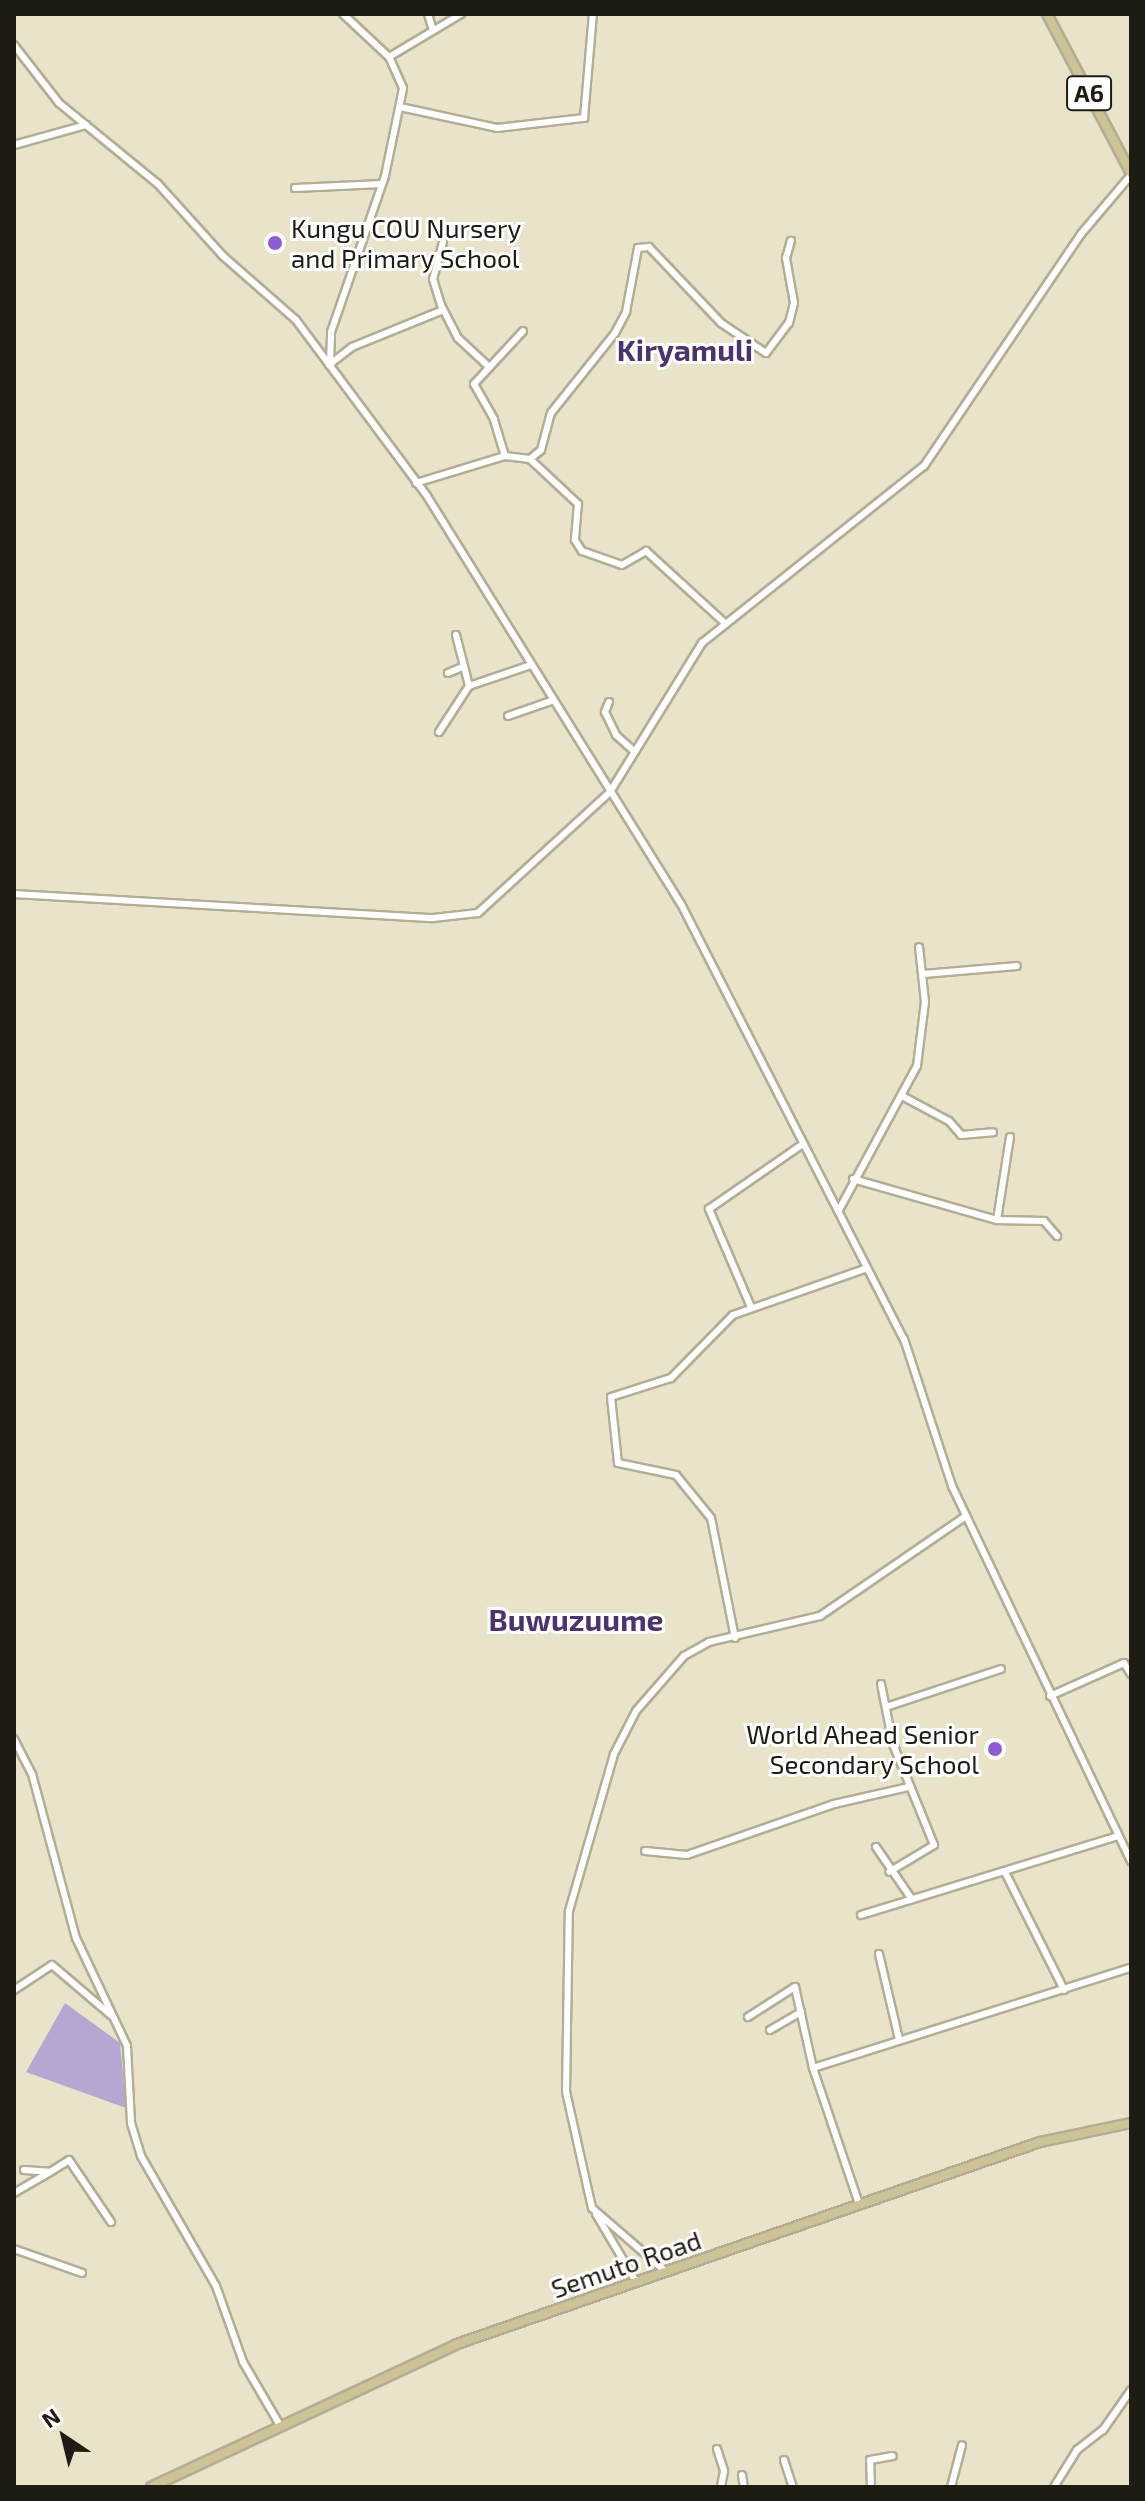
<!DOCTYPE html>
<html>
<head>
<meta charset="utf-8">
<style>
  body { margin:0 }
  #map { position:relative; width:1145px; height:2501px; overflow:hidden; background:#e9e3c9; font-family:"Exo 2",sans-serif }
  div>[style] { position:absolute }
  .green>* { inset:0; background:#b5a7d2 }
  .roads { filter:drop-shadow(2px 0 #b3ad95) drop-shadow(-2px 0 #b3ad95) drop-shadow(0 2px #b3ad95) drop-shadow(0 -2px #b3ad95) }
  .minor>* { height:6px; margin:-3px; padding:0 3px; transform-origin:3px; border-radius:3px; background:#fff }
  .major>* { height:8px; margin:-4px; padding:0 4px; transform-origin:4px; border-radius:4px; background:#cec397 }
  .dots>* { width:22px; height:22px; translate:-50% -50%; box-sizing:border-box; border:4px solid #fff; border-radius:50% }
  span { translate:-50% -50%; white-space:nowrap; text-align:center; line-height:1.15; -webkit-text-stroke:6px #fff; paint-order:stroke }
  .shield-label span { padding:2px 6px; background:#fff; border:2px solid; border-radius:6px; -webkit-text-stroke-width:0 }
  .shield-label { font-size:24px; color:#1e1b12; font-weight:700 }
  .poi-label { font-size:26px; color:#1e1b12 }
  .left { translate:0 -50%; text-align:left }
  .right { translate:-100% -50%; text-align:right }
  .street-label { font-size:26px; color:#1e1b12 }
  .quarter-label { font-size:30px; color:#4b336f; font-weight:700 }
  .frame { position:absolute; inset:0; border:16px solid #1e1b12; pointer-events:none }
  .north { position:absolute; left:24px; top:2397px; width:80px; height:80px; -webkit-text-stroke:6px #fff; paint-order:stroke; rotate:325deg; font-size:22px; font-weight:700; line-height:32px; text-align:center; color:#1e1b12 }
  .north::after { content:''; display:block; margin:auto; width:28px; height:36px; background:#1e1b12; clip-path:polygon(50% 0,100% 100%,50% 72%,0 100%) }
</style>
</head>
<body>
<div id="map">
  <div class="green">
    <div style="clip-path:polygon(65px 2003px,120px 2043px,126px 2108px,26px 2072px)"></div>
  </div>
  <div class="roads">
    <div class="minor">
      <div style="left:428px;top:14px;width:17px;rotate:73deg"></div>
      <div style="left:14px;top:45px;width:73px;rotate:52.2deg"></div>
      <div style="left:59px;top:103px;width:128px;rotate:39.3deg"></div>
      <div style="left:158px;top:184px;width:97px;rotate:47.9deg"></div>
      <div style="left:223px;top:256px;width:97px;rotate:41.2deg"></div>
      <div style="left:296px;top:320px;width:219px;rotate:53.3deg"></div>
      <div style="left:427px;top:496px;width:481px;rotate:58.1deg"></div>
      <div style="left:681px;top:904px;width:489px;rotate:62.9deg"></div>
      <div style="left:904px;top:1339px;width:155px;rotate:71.9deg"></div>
      <div style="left:952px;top:1486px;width:416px;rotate:64.5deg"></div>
      <div style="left:389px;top:57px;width:84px;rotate:-30.8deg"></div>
      <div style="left:400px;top:107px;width:99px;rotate:12.2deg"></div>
      <div style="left:497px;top:128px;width:88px;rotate:-6.6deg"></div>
      <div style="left:584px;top:118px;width:104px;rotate:-85.1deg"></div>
      <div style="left:14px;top:145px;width:75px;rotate:-15.5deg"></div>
      <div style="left:295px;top:188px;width:87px;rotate:-2.6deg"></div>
      <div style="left:443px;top:242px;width:38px;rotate:105deg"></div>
      <div style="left:433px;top:279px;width:27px;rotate:73deg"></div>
      <div style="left:441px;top:305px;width:37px;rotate:63deg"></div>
      <div style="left:458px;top:338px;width:40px;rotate:43deg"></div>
      <div style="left:330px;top:364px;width:32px;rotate:-88deg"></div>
      <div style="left:331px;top:332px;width:165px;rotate:-70.9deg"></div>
      <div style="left:385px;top:176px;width:90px;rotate:-78.4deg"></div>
      <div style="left:403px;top:88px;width:34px;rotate:-114deg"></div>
      <div style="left:389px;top:57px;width:63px;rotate:-136.9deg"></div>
      <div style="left:329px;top:365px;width:29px;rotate:-38deg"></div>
      <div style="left:352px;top:347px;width:98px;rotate:-22.1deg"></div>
      <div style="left:505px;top:456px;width:39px;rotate:-107deg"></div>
      <div style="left:494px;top:419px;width:40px;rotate:-119.7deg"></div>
      <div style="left:474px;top:384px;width:72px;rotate:-47.2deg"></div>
      <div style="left:530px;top:459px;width:14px;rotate:-39deg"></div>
      <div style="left:541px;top:450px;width:38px;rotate:-75deg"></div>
      <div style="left:551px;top:413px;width:102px;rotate:-51.3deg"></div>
      <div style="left:615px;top:333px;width:24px;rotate:-62deg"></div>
      <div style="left:626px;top:312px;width:65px;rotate:-79.4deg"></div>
      <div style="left:638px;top:248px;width:11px;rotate:-5deg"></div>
      <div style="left:649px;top:247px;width:105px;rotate:46.5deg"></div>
      <div style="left:721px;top:323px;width:54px;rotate:33.7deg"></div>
      <div style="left:766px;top:353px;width:38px;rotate:-53deg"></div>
      <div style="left:789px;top:323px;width:21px;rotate:-76deg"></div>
      <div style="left:794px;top:303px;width:46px;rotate:-100.1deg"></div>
      <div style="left:786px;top:258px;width:18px;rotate:-74deg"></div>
      <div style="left:416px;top:483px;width:93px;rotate:-16.9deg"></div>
      <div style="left:505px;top:456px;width:25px;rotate:7deg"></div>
      <div style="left:530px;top:459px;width:66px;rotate:43.2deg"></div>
      <div style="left:578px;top:504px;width:36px;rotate:95deg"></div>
      <div style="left:575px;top:540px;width:13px;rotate:58deg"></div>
      <div style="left:582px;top:551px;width:42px;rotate:19.3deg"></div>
      <div style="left:622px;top:565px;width:28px;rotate:-30deg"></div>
      <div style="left:646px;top:551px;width:108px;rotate:42.4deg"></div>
      <div style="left:456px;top:635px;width:53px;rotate:75.7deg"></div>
      <div style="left:448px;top:673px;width:15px;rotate:-23deg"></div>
      <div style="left:609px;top:702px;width:11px;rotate:112deg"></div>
      <div style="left:605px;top:712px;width:25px;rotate:64deg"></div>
      <div style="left:616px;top:735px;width:25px;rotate:42deg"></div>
      <div style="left:508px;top:716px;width:46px;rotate:-19.2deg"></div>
      <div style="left:439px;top:732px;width:55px;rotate:-56.9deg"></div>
      <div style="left:469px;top:686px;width:65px;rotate:-18.7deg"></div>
      <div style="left:14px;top:894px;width:420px;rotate:3.3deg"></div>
      <div style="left:433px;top:918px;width:45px;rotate:-6.3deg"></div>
      <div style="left:478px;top:913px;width:179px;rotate:-42.5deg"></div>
      <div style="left:610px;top:792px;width:175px;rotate:-58.3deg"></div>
      <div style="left:702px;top:643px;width:284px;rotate:-38.6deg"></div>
      <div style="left:924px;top:466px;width:280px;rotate:-55.9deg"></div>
      <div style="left:1081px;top:234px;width:77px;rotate:-49.7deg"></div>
      <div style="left:924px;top:974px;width:93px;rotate:-4.9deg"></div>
      <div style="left:904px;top:1097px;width:51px;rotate:28.1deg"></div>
      <div style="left:949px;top:1121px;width:18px;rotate:49deg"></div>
      <div style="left:961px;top:1135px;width:32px;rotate:-5deg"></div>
      <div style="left:853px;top:1179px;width:150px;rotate:15.9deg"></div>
      <div style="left:997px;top:1220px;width:47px;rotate:1.2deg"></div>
      <div style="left:1044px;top:1221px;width:20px;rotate:49deg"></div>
      <div style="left:839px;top:1210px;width:164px;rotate:-61.6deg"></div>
      <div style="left:917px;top:1066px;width:64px;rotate:-82.9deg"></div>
      <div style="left:925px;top:1002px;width:55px;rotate:-96.2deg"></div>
      <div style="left:997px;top:1220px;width:84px;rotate:-81.1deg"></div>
      <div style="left:751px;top:1307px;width:107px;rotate:-113.2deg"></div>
      <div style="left:709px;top:1209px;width:114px;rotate:-34.7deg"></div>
      <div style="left:735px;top:1638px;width:122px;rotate:-101.3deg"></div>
      <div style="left:711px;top:1518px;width:55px;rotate:-129.1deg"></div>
      <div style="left:676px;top:1475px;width:59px;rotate:-168.3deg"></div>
      <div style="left:618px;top:1463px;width:66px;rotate:-96.1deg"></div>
      <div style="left:611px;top:1397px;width:63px;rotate:-17.6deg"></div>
      <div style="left:671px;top:1378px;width:88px;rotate:-45.5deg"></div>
      <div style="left:733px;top:1315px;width:142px;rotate:-19.3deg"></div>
      <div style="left:881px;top:1684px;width:61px;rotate:78.7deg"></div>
      <div style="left:893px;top:1744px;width:109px;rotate:67.9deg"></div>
      <div style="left:934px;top:1845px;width:52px;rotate:149deg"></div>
      <div style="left:1050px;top:1696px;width:81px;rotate:-24deg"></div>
      <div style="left:1124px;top:1663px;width:13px;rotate:58deg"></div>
      <div style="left:886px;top:1707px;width:121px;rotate:-18.3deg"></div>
      <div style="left:14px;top:1739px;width:39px;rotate:63deg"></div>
      <div style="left:32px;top:1774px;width:170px;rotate:75deg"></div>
      <div style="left:76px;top:1938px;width:119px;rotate:64.7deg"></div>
      <div style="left:127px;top:2046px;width:77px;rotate:87deg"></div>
      <div style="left:131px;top:2123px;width:34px;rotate:73deg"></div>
      <div style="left:141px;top:2156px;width:150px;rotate:60deg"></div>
      <div style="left:216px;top:2286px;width:81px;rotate:70.4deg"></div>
      <div style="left:243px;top:2362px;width:75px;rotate:59.7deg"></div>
      <div style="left:876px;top:1847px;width:62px;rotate:55.5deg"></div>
      <div style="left:645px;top:1851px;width:42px;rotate:5.4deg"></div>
      <div style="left:687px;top:1855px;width:156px;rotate:-19.1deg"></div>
      <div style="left:834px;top:1804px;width:77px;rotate:-12.8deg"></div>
      <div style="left:1005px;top:1872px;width:132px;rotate:63.4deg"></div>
      <div style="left:861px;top:1915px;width:269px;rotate:-17.1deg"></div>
      <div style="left:879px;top:1954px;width:87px;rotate:76.8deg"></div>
      <div style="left:14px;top:1990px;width:45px;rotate:-33.3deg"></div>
      <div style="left:52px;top:1965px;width:79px;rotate:40.4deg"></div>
      <div style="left:748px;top:2017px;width:56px;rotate:-32.6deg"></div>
      <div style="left:795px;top:1987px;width:83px;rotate:77.5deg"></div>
      <div style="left:813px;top:2068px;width:144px;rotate:71.3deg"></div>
      <div style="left:770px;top:2030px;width:36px;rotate:-30deg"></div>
      <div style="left:813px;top:2068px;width:333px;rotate:-17.5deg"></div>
      <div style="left:24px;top:2170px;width:26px;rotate:4deg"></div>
      <div style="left:50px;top:2172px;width:22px;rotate:-32deg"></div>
      <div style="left:69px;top:2160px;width:75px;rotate:55.9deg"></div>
      <div style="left:14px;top:2193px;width:42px;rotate:-30.3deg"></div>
      <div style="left:596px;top:2214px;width:77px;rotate:59.4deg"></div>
      <div style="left:14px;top:2249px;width:72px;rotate:19.4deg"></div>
      <div style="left:665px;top:2271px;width:96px;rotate:-139.2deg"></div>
      <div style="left:592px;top:2208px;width:119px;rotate:-102.6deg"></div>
      <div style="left:566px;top:2092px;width:181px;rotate:-89.1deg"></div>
      <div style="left:569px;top:1911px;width:163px;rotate:-74deg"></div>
      <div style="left:614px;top:1754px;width:48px;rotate:-62.9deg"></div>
      <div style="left:636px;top:1711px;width:73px;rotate:-48.9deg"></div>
      <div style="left:684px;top:1656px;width:29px;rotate:-29deg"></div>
      <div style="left:709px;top:1642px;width:114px;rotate:-13.2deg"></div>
      <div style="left:820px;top:1616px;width:177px;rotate:-34.4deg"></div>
      <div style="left:717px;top:2449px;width:23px;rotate:72deg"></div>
      <div style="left:724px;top:2471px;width:16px;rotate:101deg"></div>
      <div style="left:784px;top:2460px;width:28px;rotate:72deg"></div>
      <div style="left:742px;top:2475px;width:12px;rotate:81deg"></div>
      <div style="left:871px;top:2487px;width:27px;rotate:-92deg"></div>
      <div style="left:870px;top:2460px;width:23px;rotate:-10deg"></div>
      <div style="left:951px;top:2487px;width:43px;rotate:-75.3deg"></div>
      <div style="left:1054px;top:2487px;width:44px;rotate:-58.1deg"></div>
      <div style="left:1077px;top:2450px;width:33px;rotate:-38deg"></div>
      <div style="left:1103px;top:2430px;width:49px;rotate:-55deg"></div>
    </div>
    <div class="major">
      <div style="left:1047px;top:14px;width:180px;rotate:62.2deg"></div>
      <div style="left:151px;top:2487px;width:338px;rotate:-25deg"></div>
      <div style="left:457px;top:2344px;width:617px;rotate:-19.11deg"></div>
      <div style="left:1040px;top:2142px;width:93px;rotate:-11.8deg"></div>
    </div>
  </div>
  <div class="dots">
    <div style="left:275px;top:243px;background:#8e5dd6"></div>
    <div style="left:995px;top:1749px;background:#8e5dd6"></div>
  </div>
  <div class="shield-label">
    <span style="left:1089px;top:93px">A6</span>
  </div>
  <div class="poi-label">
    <span class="left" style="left:291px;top:243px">Kungu COU Nursery<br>and Primary School</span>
    <span class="right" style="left:979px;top:1749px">World Ahead Senior<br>Secondary School</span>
  </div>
  <div class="street-label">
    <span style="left:626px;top:2264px;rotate:-19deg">Semuto Road</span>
  </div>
  <div class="quarter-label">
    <span style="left:685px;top:349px">Kiryamuli</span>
    <span style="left:576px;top:1619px">Buwuzuume</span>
  </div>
  <div class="frame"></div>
  <div class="north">N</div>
</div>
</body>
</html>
